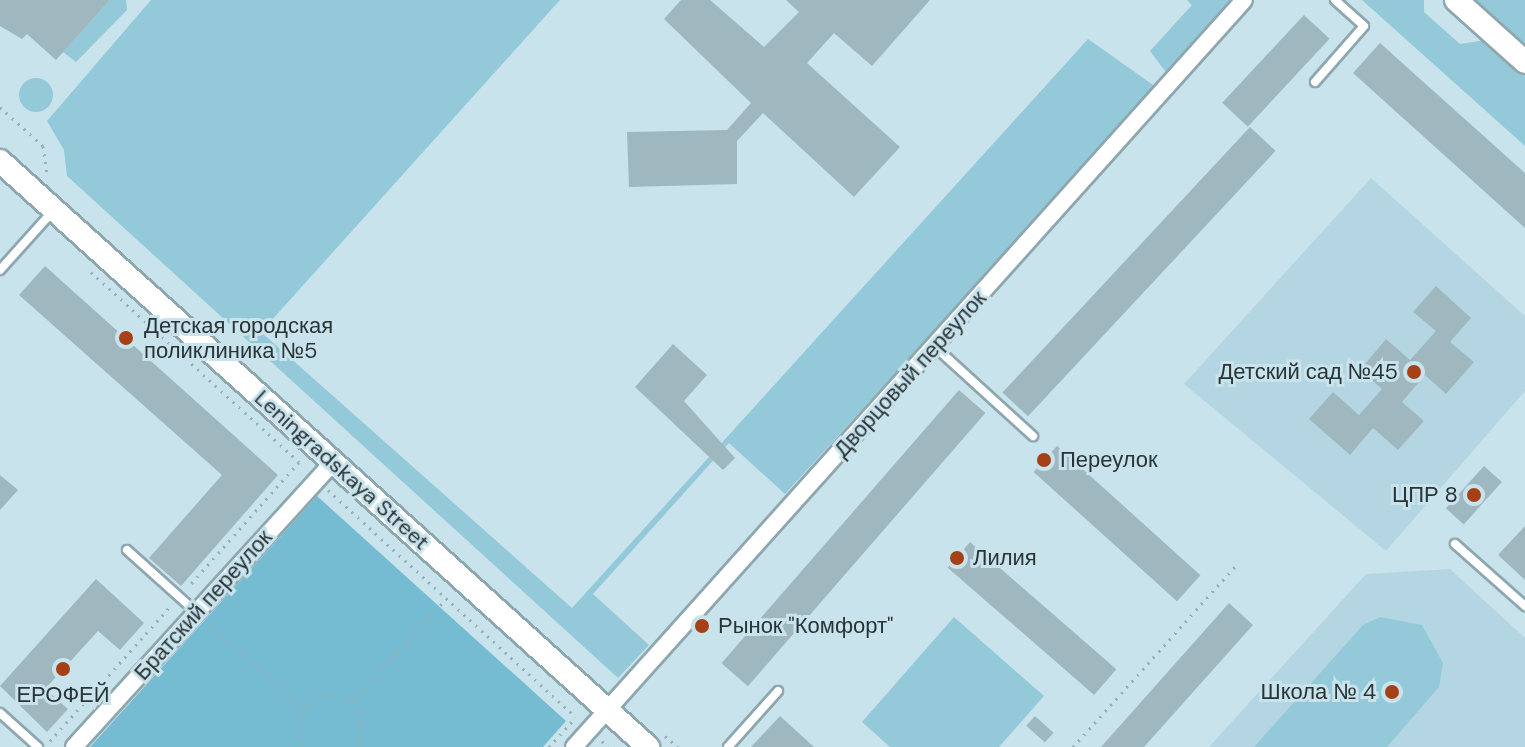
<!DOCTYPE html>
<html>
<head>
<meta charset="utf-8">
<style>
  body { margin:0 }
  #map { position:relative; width:1525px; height:747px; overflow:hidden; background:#c9e3ec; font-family:"DM Sans",sans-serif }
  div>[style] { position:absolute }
  .built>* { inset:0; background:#b4d6e2 }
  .green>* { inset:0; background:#94c9da }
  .round { border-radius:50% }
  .forest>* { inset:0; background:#75bcd2 }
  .building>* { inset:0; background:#9fb8c0; transform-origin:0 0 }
  .path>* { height:3px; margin-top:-1.5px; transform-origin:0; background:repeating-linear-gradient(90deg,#98aeb5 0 2px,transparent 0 8px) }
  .roads { filter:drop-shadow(2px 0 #8ea7af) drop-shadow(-2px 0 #8ea7af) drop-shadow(0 2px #8ea7af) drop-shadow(0 -2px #8ea7af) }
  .lane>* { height:8px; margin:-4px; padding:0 4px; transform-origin:4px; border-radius:4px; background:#fff }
  .street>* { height:16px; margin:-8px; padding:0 8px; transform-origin:8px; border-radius:8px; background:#fff }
  .secondary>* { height:22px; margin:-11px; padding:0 11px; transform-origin:11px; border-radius:11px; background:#fff }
  .dots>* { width:22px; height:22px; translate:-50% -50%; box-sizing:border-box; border:4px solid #c9e3ec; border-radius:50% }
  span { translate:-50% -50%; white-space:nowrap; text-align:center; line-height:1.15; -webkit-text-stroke:6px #c9e3ec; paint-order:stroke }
  .poi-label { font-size:22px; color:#293437 }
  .left { translate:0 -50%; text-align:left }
  .right { translate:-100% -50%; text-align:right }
  .street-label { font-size:22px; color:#293437 }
</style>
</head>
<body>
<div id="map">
  <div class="built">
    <div style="clip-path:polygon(1371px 178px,1525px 316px,1525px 391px,1386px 551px,1184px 384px)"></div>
    <div style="clip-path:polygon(1450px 569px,1525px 638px,1525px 747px,1209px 747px,1366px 574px)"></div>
  </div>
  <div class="green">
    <div style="clip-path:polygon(110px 0,126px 0,127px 10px,76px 62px,63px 52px)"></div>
    <div style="clip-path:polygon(151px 0,560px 0,261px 332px,572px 608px,1088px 39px,1156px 87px,785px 494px,729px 443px,593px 594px,649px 645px,618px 678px,67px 176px,64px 150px,47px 121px)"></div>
    <div style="clip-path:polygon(1187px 0,1236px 0,1168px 75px,1150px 51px,1192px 5px)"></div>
    <div style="clip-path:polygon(1362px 0,1424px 0,1424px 12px,1460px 44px,1486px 40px,1525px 74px,1525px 146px)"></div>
    <div style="clip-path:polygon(1473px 0,1525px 0,1525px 46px)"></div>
    <div class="round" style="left:19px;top:78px;width:34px;height:34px"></div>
    <div style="clip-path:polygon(954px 617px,1044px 696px,999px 747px,890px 747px,862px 722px)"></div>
    <div style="clip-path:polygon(1380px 617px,1422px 625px,1443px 663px,1439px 687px,1387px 747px,1254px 747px,1363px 625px)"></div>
  </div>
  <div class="forest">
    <div style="clip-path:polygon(317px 496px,566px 721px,543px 747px,90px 747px)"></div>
  </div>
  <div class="building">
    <div style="clip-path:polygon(0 0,110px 0,56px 60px,27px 34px,22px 39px,0 26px)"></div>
    <div style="clip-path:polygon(681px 0,710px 0,764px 47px,799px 12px,786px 0,930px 0,872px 66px,834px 33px,807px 63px,900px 147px,854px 197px,763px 113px,737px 141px,737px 184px,629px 187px,627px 132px,727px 130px,751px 103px,664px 19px)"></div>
    <div style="left:1304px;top:15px;width:35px;height:120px;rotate:43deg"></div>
    <div style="clip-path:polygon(1380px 43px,1525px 173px,1525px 228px,1353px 73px)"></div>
    <div style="left:1250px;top:127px;width:35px;height:363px;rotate:43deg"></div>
    <div style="clip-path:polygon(45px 266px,278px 475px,181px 586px,149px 558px,222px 475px,19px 295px)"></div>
    <div style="clip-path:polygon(1436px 286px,1471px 318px,1450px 342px,1474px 362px,1446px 394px,1425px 375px,1402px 402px,1424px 421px,1398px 450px,1373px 428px,1350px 455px,1309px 419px,1333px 392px,1359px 415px,1382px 389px,1360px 370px,1386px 339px,1410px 360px,1436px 331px,1413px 312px)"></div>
    <div style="clip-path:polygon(673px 344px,707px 375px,684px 401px,735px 458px,723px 470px,635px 387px)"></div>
    <div style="left:959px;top:390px;width:35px;height:362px;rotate:41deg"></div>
    <div style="left:1057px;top:446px;width:193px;height:35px;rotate:42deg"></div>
    <div style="left:1484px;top:466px;width:24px;height:57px;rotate:42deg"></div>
    <div style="clip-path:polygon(0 475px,18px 490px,0 510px)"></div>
    <div style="clip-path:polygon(1525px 526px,1525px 580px,1498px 555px)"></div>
    <div style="left:970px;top:542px;width:194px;height:34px;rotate:41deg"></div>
    <div style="clip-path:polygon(96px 579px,144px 623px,120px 650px,98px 631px,45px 689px,68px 709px,47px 732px,0 686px)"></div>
    <div style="clip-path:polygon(1229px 603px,1253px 625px,1144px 747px,1101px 747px)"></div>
    <div style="clip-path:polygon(780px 716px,814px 747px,751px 747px)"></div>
    <div style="left:1035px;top:716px;width:25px;height:13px;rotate:42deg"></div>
  </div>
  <div class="path">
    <div style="left:0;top:107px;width:58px;rotate:42.2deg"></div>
    <div style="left:43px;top:146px;width:30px;rotate:82deg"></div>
    <div style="left:91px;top:272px;width:282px;rotate:42.4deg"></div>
    <div style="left:299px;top:462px;width:166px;rotate:131.6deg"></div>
    <div style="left:328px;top:490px;width:336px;rotate:42.5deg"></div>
    <div style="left:210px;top:625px;width:124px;rotate:42.1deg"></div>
    <div style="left:354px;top:700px;width:135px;rotate:-47.7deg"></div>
    <div style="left:665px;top:736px;width:17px;rotate:40deg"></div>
    <div style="left:50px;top:741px;width:180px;rotate:-48.2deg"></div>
    <div style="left:602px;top:741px;width:8px;rotate:45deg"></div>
    <div style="left:301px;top:747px;width:33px;rotate:-95deg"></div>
    <div style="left:298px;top:714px;width:34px;rotate:-37deg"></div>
    <div style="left:325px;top:694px;width:30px;rotate:12deg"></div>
    <div style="left:354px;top:700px;width:14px;rotate:56deg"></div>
    <div style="left:362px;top:712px;width:35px;rotate:93deg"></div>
    <div style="left:549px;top:747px;width:40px;rotate:-48deg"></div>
    <div style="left:1073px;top:747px;width:247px;rotate:-48.1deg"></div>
  </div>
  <div class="roads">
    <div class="lane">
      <div style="left:1315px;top:82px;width:74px;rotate:-48.8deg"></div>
      <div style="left:1364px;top:26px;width:39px;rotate:-138deg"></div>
      <div style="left:0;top:270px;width:79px;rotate:-48.1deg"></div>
      <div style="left:934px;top:346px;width:134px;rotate:42.3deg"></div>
      <div style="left:1455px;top:544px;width:94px;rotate:41.5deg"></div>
      <div style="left:127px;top:550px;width:93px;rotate:41.9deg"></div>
      <div style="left:0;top:713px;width:51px;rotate:41.8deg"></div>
      <div style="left:728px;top:747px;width:75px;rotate:-48.2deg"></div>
    </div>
    <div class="street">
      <div style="left:74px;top:747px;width:385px;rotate:-47.7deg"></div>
      <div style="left:574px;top:747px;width:1003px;rotate:-48.11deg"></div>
    </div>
    <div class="secondary">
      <div style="left:1456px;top:0;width:93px;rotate:41.9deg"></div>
      <div style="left:0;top:161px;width:874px;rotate:42.12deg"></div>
    </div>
  </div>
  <div class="dots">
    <div style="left:126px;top:338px;background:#a54017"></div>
    <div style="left:1414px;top:372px;background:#a54017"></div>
    <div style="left:1044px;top:460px;background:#a54017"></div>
    <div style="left:1474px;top:495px;background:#a54017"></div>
    <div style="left:957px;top:558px;background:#a54017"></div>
    <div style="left:702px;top:626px;background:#a54017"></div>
    <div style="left:63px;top:669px;background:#a54017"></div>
    <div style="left:1392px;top:692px;background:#a54017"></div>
  </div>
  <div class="poi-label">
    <span class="left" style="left:144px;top:338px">Детская городская<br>поликлиника №5</span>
    <span class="right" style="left:1398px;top:372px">Детский сад №45</span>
    <span class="left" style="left:1060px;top:460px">Переулок</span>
    <span class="right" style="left:1458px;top:495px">ЦПР 8</span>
    <span class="left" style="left:973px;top:558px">Лилия</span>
    <span class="left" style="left:718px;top:626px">Рынок "Комфорт"</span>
    <span class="right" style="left:1376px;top:692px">Школа № 4</span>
    <span style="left:63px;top:695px">ЕРОФЕЙ</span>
  </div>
  <div class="street-label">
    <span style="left:910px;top:374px;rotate:-48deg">Дворцовый переулок</span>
    <span style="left:342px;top:470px;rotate:42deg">Leningradskaya Street</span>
    <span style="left:203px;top:605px;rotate:-48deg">Братский переулок</span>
  </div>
</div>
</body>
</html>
